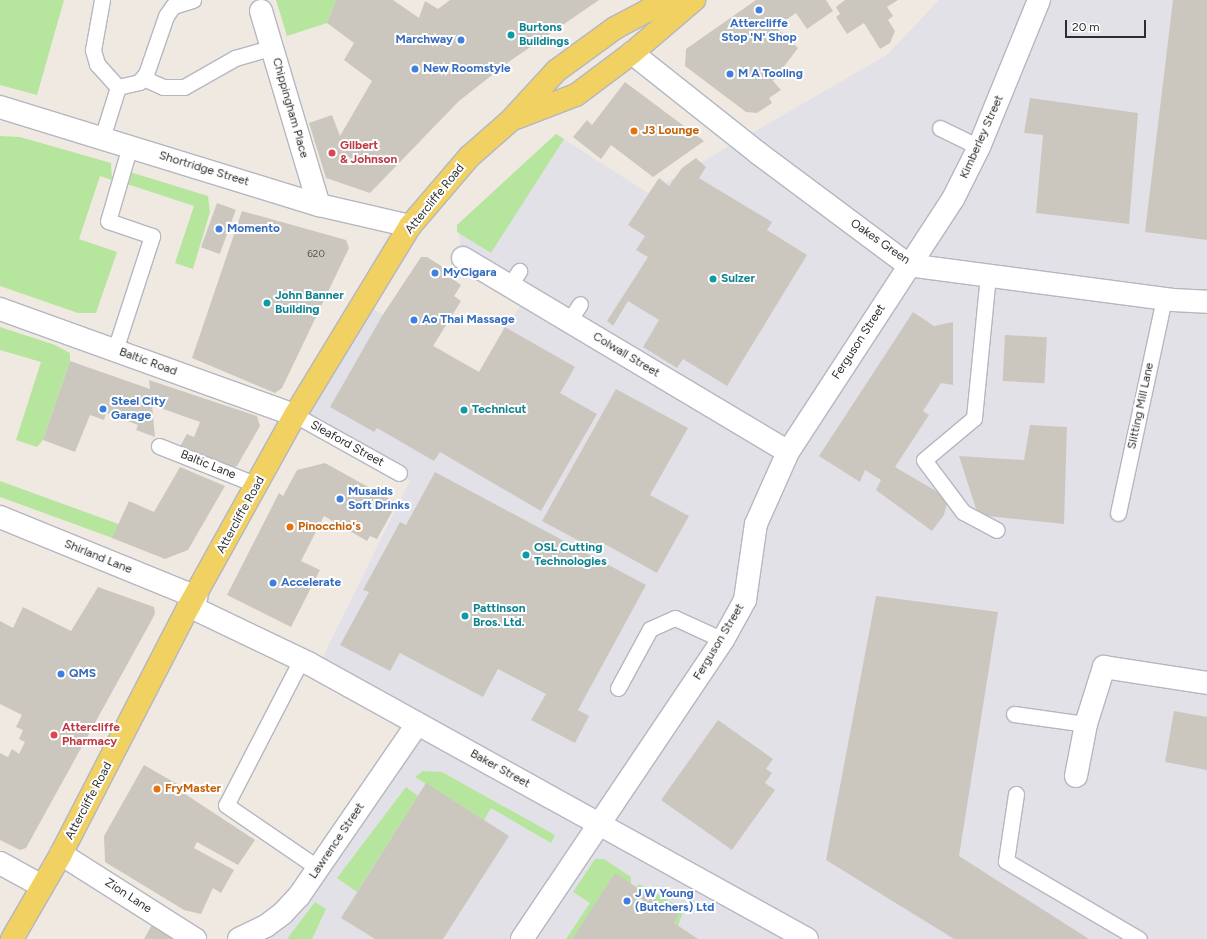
<!DOCTYPE html>
<html>
<head>
<meta charset="utf-8">
<style>
  body { margin:0 }
  #map { position:relative; width:1207px; height:939px; overflow:hidden; background:#efe9e1; font-family:Figtree,sans-serif }
  div>[style] { position:absolute }
  .industrial>* { inset:0; background:#e3e1e8 }
  .green>* { inset:0; background:#b6e59e; transform-origin:0 0 }
  .building>* { inset:0; background:#cbc7bf; transform-origin:0 0 }
  .roads { filter:drop-shadow(1px 0 #b4b7c1) drop-shadow(-1px 0 #b4b7c1) drop-shadow(0 1px #b4b7c1) drop-shadow(0 -1px #b4b7c1) }
  .lane>* { height:15px; margin:-7.5px; padding:0 7.5px; transform-origin:7.5px; border-radius:7.5px; background:#fff }
  .street>* { height:22px; margin:-11px; padding:0 11px; transform-origin:11px; border-radius:11px; background:#fff }
  .primary>* { height:22px; margin:-11px; padding:0 11px; transform-origin:11px; border-radius:11px; background:#f2d163 }
  .dots>* { width:11px; height:11px; translate:-50% -50%; box-sizing:border-box; border:2px solid #fff; border-radius:50% }
  span { translate:-50% -50%; white-space:nowrap; text-align:center; line-height:1.15; -webkit-text-stroke:4px #fff; paint-order:stroke }
  .number-label { font-size:10px; color:#555452 }
  .number-label span { -webkit-text-stroke-width:0 }
  .shop-label { font-size:12px; color:#366cbe; font-weight:700 }
  .right { translate:-100% -50%; text-align:right }
  .left { translate:0 -50%; text-align:left }
  .culture-label { font-size:12px; color:#0d838f; font-weight:700 }
  .street-label { font-size:12px; color:#2e2e2e }
  .food-label { font-size:12px; color:#c56008; font-weight:700 }
  .health-label { font-size:12px; color:#be3a42; font-weight:700 }
  .scale { position:absolute; left:1065px; top:20px; width:81px; height:18px; box-sizing:border-box; border:2px solid #2e2e2e; border-top:0; padding-left:5px; font-size:12px; line-height:14px; white-space:nowrap; color:#2e2e2e; -webkit-text-stroke:3px #fff; paint-order:stroke }
</style>
</head>
<body>
<div id="map">
  <div class="industrial">
    <div style="clip-path:polygon(939px 0,1207px 0,1207px 939px,259px 939px,411px 728px,317px 669px,410px 480px,295px 415px,363px 303px,479px 372px,505px 327px,528px 296px,463px 258px,457px 225px,556px 134px,648px 193px,887px 55px)"></div>
  </div>
  <div class="green">
    <div style="clip-path:polygon(0 0,64px 0,37px 95px,0 85px)"></div>
    <div style="clip-path:polygon(276px 0,336px 0,327px 23px,287px 36px)"></div>
    <div style="clip-path:polygon(556px 134px,564px 139px,491px 253px,457px 232px,457px 225px)"></div>
    <div style="clip-path:polygon(0 136px,20px 137px,111px 163px,112px 180px,100px 176px,79px 239px,117px 252px,96px 313px,78px 313px,0 286px)"></div>
    <div style="clip-path:polygon(130px 172px,208px 196px,210px 212px,193px 269px,175px 263px,194px 206px,127px 184px)"></div>
    <div style="clip-path:polygon(0 327px,55px 345px,70px 353px,70px 361px,43px 440px,37px 447px,16px 440px,41px 362px,0 350px)"></div>
    <div style="left:0;top:481px;width:126px;height:15px;rotate:20deg"></div>
    <div style="clip-path:polygon(423px 771px,442px 772px,555px 835px,551px 843px,491px 808px,484px 820px,415px 777px)"></div>
    <div style="clip-path:polygon(406px 787px,418px 796px,357px 892px,337px 878px)"></div>
    <div style="clip-path:polygon(595px 859px,604px 859px,631px 877px,631px 884px,615px 874px,572px 939px,566px 939px,590px 903px,573px 892px)"></div>
    <div style="clip-path:polygon(639px 884px,684px 909px,678px 926px,674px 923px,679px 915px,636px 887px)"></div>
    <div style="clip-path:polygon(315px 902px,326px 909px,312px 939px,287px 939px)"></div>
  </div>
  <div class="building">
    <div style="clip-path:polygon(336px 0,393px 0,419px 18px,425px 1px,438px 9px,450px 0,599px 0,510px 61px,459px 101px,370px 193px,326px 178px,309px 123px,332px 115px,340px 136px,372px 81px,344px 60px,354px 43px,327px 23px)"></div>
    <div style="clip-path:polygon(756px 0,826px 0,833px 11px,807px 29px,796px 13px,776px 27px,798px 48px,773px 81px,781px 90px,769px 98px,772px 103px,757px 113px,746px 112px,685px 66px,686px 49px)"></div>
    <div style="clip-path:polygon(845px 0,898px 0,887px 7px,893px 16px,888px 20px,895px 31px,890px 43px,880px 49px,864px 23px,847px 34px,836px 17px,840px 14px,836px 7px)"></div>
    <div style="clip-path:polygon(1173px 0,1207px 0,1207px 240px,1145px 232px)"></div>
    <div style="clip-path:polygon(625px 82px,704px 141px,653px 177px,611px 145px,601px 159px,573px 137px,587px 120px,592px 125px)"></div>
    <div style="clip-path:polygon(1030px 98px,1138px 113px,1129px 224px,1036px 213px,1043px 135px,1024px 133px)"></div>
    <div style="clip-path:polygon(696px 158px,706px 167px,699px 178px,772px 222px,767px 230px,807px 255px,727px 386px,683px 359px,677px 368px,643px 347px,659px 320px,628px 301px,613px 326px,607px 321px,648px 257px,636px 250px,645px 236px,628px 225px,659px 178px,669px 186px,682px 168px)"></div>
    <div style="left:217px;top:203px;width:20px;height:47px;rotate:20deg"></div>
    <div style="clip-path:polygon(242px 211px,346px 240px,349px 248px,282px 388px,275px 393px,192px 358px)"></div>
    <div style="clip-path:polygon(421px 257px,427px 257px,457px 276px,454px 280px,461px 285px,454px 296px,461px 301px,433px 346px,479px 372px,505px 327px,575px 367px,560px 393px,597px 414px,541px 511px,440px 452px,434px 461px,377px 428px,374px 432px,330px 407px,382px 316px)"></div>
    <div style="clip-path:polygon(913px 312px,934px 326px,953px 322px,953px 385px,941px 383px,923px 411px,929px 415px,895px 467px,948px 498px,944px 515px,932px 531px,876px 490px,881px 480px,865px 470px,860px 482px,819px 456px)"></div>
    <div style="left:1005px;top:335px;width:42px;height:46px;rotate:3deg"></div>
    <div style="clip-path:polygon(70px 361px,150px 389px,149px 380px,257px 416px,260px 426px,237px 466px,231px 468px,179px 448px,187px 434px,194px 437px,200px 422px,152px 405px,155px 437px,136px 430px,138px 425px,106px 413px,104px 420px,90px 415px,75px 452px,43px 440px)"></div>
    <div style="clip-path:polygon(616px 389px,688px 428px,650px 495px,689px 516px,657px 573px,601px 542px,596px 550px,542px 521px)"></div>
    <div style="clip-path:polygon(1030px 425px,1067px 427px,1064px 524px,978px 515px,959px 456px,1024px 460px)"></div>
    <div style="clip-path:polygon(325px 463px,397px 503px,377px 539px,370px 536px,367px 541px,324px 516px,301px 561px,320px 570px,291px 627px,227px 595px,279px 493px,283px 496px,297px 470px)"></div>
    <div style="clip-path:polygon(180px 467px,225px 486px,188px 550px,165px 559px,112px 538px,129px 501px,154px 512px)"></div>
    <div style="clip-path:polygon(435px 472px,646px 585px,578px 710px,589px 716px,575px 743px,531px 720px,546px 694px,498px 669px,483px 697px,400px 653px,390px 671px,340px 645px,369px 592px,363px 590px,400px 522px,406px 525px)"></div>
    <div style="clip-path:polygon(98px 587px,154px 607px,155px 614px,26px 848px,20px 850px,0 840px,0 753px,8px 757px,12px 749px,19px 754px,25px 742px,19px 739px,23px 730px,16px 727px,22px 715px,0 704px,0 621px,13px 628px,23px 607px,71px 631px)"></div>
    <div style="clip-path:polygon(876px 596px,998px 612px,959px 856px,1089px 939px,954px 939px,826px 860px)"></div>
    <div style="clip-path:polygon(1174px 711px,1207px 717px,1207px 770px,1165px 762px)"></div>
    <div style="clip-path:polygon(718px 720px,773px 759px,766px 769px,772px 773px,765px 783px,775px 790px,732px 850px,661px 800px)"></div>
    <div style="clip-path:polygon(144px 765px,184px 788px,182px 792px,255px 840px,238px 865px,197px 842px,194px 848px,234px 870px,221px 893px,213px 888px,201px 914px,184px 910px,105px 862px,104px 836px)"></div>
    <div style="clip-path:polygon(426px 783px,509px 836px,443px 939px,375px 939px,341px 918px)"></div>
    <div style="clip-path:polygon(615px 873px,679px 915px,674px 923px,698px 939px,572px 939px)"></div>
    <div style="clip-path:polygon(153px 923px,174px 939px,144px 939px)"></div>
  </div>
  <div class="roads">
    <div class="lane">
      <div style="left:102px;top:0;width:51px;rotate:100.2deg"></div>
      <div style="left:93px;top:50px;width:15px;rotate:74deg"></div>
      <div style="left:97px;top:64px;width:31px;rotate:48deg"></div>
      <div style="left:118px;top:87px;width:22px;rotate:-13deg"></div>
      <div style="left:139px;top:82px;width:11px;rotate:-49deg"></div>
      <div style="left:146px;top:74px;width:61px;rotate:-71deg"></div>
      <div style="left:166px;top:16px;width:12px;rotate:-55deg"></div>
      <div style="left:173px;top:6px;width:21px;rotate:-17deg"></div>
      <div style="left:143px;top:78px;width:22px;rotate:24deg"></div>
      <div style="left:163px;top:87px;width:21px"></div>
      <div style="left:184px;top:87px;width:59px;rotate:-29.6deg"></div>
      <div style="left:235px;top:58px;width:40px;rotate:-16deg"></div>
      <div style="left:940px;top:128px;width:43px;rotate:26deg"></div>
      <div style="left:102px;top:138px;width:53px;rotate:-72.6deg"></div>
      <div style="left:988px;top:275px;width:144px;rotate:95.6deg"></div>
      <div style="left:974px;top:418px;width:65px;rotate:140deg"></div>
      <div style="left:924px;top:460px;width:65px;rotate:53.1deg"></div>
      <div style="left:963px;top:512px;width:38px;rotate:28deg"></div>
      <div style="left:510px;top:285px;width:17px;rotate:-57deg"></div>
      <div style="left:569px;top:321px;width:20px;rotate:-57deg"></div>
      <div style="left:115px;top:350px;width:120px;rotate:-72deg"></div>
      <div style="left:152px;top:236px;width:46px;rotate:-161.2deg"></div>
      <div style="left:108px;top:221px;width:78px;rotate:-73.7deg"></div>
      <div style="left:295px;top:415px;width:119px;rotate:29.1deg"></div>
      <div style="left:159px;top:446px;width:105px;rotate:21.7deg"></div>
      <div style="left:1118px;top:513px;width:219px;rotate:-77.9deg"></div>
      <div style="left:301px;top:660px;width:163px;rotate:117.3deg"></div>
      <div style="left:226px;top:805px;width:112px;rotate:34.4deg"></div>
      <div style="left:618px;top:688px;width:67px;rotate:-61.5deg"></div>
      <div style="left:650px;top:629px;width:27px;rotate:-24deg"></div>
      <div style="left:675px;top:618px;width:53px;rotate:24.6deg"></div>
      <div style="left:1014px;top:714px;width:73px;rotate:7.9deg"></div>
      <div style="left:1016px;top:794px;width:68px;rotate:98.5deg"></div>
      <div style="left:1006px;top:861px;width:154px;rotate:30.4deg"></div>
    </div>
    <div class="street">
      <div style="left:261px;top:11px;width:202px;rotate:73.4deg"></div>
      <div style="left:632px;top:53px;width:161px;rotate:38.4deg"></div>
      <div style="left:758px;top:153px;width:187px;rotate:36.7deg"></div>
      <div style="left:908px;top:265px;width:267px;rotate:7.5deg"></div>
      <div style="left:1173px;top:300px;width:34px;rotate:3deg"></div>
      <div style="left:0;top:107px;width:334px;rotate:17.1deg"></div>
      <div style="left:319px;top:205px;width:93px;rotate:13deg"></div>
      <div style="left:463px;top:258px;width:378px;rotate:30.8deg"></div>
      <div style="left:0;top:309px;width:313px;rotate:19.8deg"></div>
      <div style="left:0;top:517px;width:212px;rotate:22.2deg"></div>
      <div style="left:189px;top:606px;width:132px;rotate:25.6deg"></div>
      <div style="left:308px;top:663px;width:570px;rotate:28.95deg"></div>
      <div style="left:1076px;top:776px;width:53px;rotate:-79.1deg"></div>
      <div style="left:1086px;top:724px;width:60px;rotate:-72.5deg"></div>
      <div style="left:1104px;top:667px;width:104px;rotate:8.8deg"></div>
      <div style="left:61px;top:854px;width:159px;rotate:32.4deg"></div>
      <div style="left:0;top:863px;width:48px;rotate:28.7deg"></div>
      <div style="left:239px;top:939px;width:30px;rotate:-26deg"></div>
      <div style="left:266px;top:926px;width:21px;rotate:-37deg"></div>
      <div style="left:283px;top:913px;width:23px;rotate:-47deg"></div>
      <div style="left:299px;top:896px;width:209px;rotate:-55.5deg"></div>
      <div style="left:522px;top:939px;width:360px;rotate:-56.1deg"></div>
      <div style="left:723px;top:640px;width:46px;rotate:-61.2deg"></div>
      <div style="left:745px;top:600px;width:77px;rotate:-81.8deg"></div>
      <div style="left:756px;top:524px;width:79px;rotate:-66deg"></div>
      <div style="left:788px;top:452px;width:302px;rotate:-56.9deg"></div>
      <div style="left:953px;top:199px;width:58px;rotate:-63.4deg"></div>
      <div style="left:979px;top:147px;width:159px;rotate:-67.8deg"></div>
    </div>
    <div class="primary">
      <div style="left:516px;top:118px;width:64px;rotate:-21deg"></div>
      <div style="left:576px;top:95px;width:70px;rotate:-36.9deg"></div>
      <div style="left:632px;top:53px;width:82px;rotate:-40.5deg"></div>
      <div style="left:12px;top:939px;width:98px;rotate:-60deg"></div>
      <div style="left:61px;top:854px;width:279px;rotate:-62.7deg"></div>
      <div style="left:189px;top:606px;width:218px;rotate:-61deg"></div>
      <div style="left:295px;top:415px;width:221px;rotate:-58.7deg"></div>
      <div style="left:410px;top:226px;width:91px;rotate:-49.5deg"></div>
      <div style="left:469px;top:157px;width:56px;rotate:-41.4deg"></div>
      <div style="left:511px;top:120px;width:67px;rotate:-47.4deg"></div>
      <div style="left:556px;top:71px;width:73px;rotate:-36.1deg"></div>
      <div style="left:615px;top:28px;width:38px;rotate:-28deg"></div>
      <div style="left:649px;top:10px;width:31px;rotate:-19deg"></div>
    </div>
  </div>
  <div class="dots">
    <div style="left:759px;top:10px;background:#3f7fe0"></div>
    <div style="left:511px;top:35px;background:#0f9aa8"></div>
    <div style="left:461px;top:40px;background:#3f7fe0"></div>
    <div style="left:415px;top:69px;background:#3f7fe0"></div>
    <div style="left:730px;top:74px;background:#3f7fe0"></div>
    <div style="left:634px;top:131px;background:#e8710a"></div>
    <div style="left:332px;top:153px;background:#e0444e"></div>
    <div style="left:219px;top:229px;background:#3f7fe0"></div>
    <div style="left:435px;top:273px;background:#3f7fe0"></div>
    <div style="left:713px;top:279px;background:#0f9aa8"></div>
    <div style="left:267px;top:303px;background:#0f9aa8"></div>
    <div style="left:414px;top:320px;background:#3f7fe0"></div>
    <div style="left:103px;top:409px;background:#3f7fe0"></div>
    <div style="left:464px;top:410px;background:#0f9aa8"></div>
    <div style="left:340px;top:499px;background:#3f7fe0"></div>
    <div style="left:290px;top:527px;background:#e8710a"></div>
    <div style="left:526px;top:555px;background:#0f9aa8"></div>
    <div style="left:273px;top:583px;background:#3f7fe0"></div>
    <div style="left:465px;top:616px;background:#0f9aa8"></div>
    <div style="left:61px;top:674px;background:#3f7fe0"></div>
    <div style="left:54px;top:735px;background:#e0444e"></div>
    <div style="left:157px;top:789px;background:#e8710a"></div>
    <div style="left:627px;top:901px;background:#3f7fe0"></div>
  </div>
  <div class="number-label">
    <span style="left:316px;top:254px">620</span>
  </div>
  <div class="shop-label">
    <span style="left:759px;top:31px">Attercliffe<br>Stop 'N' Shop</span>
    <span class="right" style="left:453px;top:40px">Marchway</span>
    <span class="left" style="left:423px;top:69px">New Roomstyle</span>
    <span class="left" style="left:738px;top:74px">M A Tooling</span>
    <span class="left" style="left:227px;top:229px">Momento</span>
    <span class="left" style="left:443px;top:273px">MyCigara</span>
    <span class="left" style="left:422px;top:320px">Ao Thai Massage</span>
    <span class="left" style="left:111px;top:409px">Steel City<br>Garage</span>
    <span class="left" style="left:348px;top:499px">Musaids<br>Soft Drinks</span>
    <span class="left" style="left:281px;top:583px">Accelerate</span>
    <span class="left" style="left:69px;top:674px">QMS</span>
    <span class="left" style="left:635px;top:901px">J W Young<br>(Butchers) Ltd</span>
  </div>
  <div class="culture-label">
    <span class="left" style="left:519px;top:35px">Burtons<br>Buildings</span>
    <span class="left" style="left:721px;top:279px">Sulzer</span>
    <span class="left" style="left:275px;top:303px">John Banner<br>Building</span>
    <span class="left" style="left:472px;top:410px">Technicut</span>
    <span class="left" style="left:534px;top:555px">OSL Cutting<br>Technologies</span>
    <span class="left" style="left:473px;top:616px">Pattinson<br>Bros. Ltd.</span>
  </div>
  <div class="street-label">
    <span style="left:290px;top:108px;rotate:74deg">Chippingham Place</span>
    <span style="left:982px;top:137px;rotate:-66deg">Kimberley Street</span>
    <span style="left:204px;top:169px;rotate:17deg">Shortridge Street</span>
    <span style="left:435px;top:199px;rotate:-51deg">Attercliffe Road</span>
    <span style="left:880px;top:242px;rotate:35deg">Oakes Green</span>
    <span style="left:859px;top:342px;rotate:-57deg">Ferguson Street</span>
    <span style="left:626px;top:355px;rotate:31deg">Colwall Street</span>
    <span style="left:148px;top:362px;rotate:20deg">Baltic Road</span>
    <span style="left:1141px;top:406px;rotate:-78deg">Slitting Mill Lane</span>
    <span style="left:347px;top:444px;rotate:29deg">Sleaford Street</span>
    <span style="left:208px;top:465px;rotate:22deg">Baltic Lane</span>
    <span style="left:241px;top:515px;rotate:-61deg">Attercliffe Road</span>
    <span style="left:98px;top:557px;rotate:22deg">Shirland Lane</span>
    <span style="left:719px;top:642px;rotate:-59deg">Ferguson Street</span>
    <span style="left:500px;top:769px;rotate:29deg">Baker Street</span>
    <span style="left:89px;top:801px;rotate:-62deg">Attercliffe Road</span>
    <span style="left:337px;top:841px;rotate:-56deg">Lawrence Street</span>
    <span style="left:128px;top:896px;rotate:33deg">Zion Lane</span>
  </div>
  <div class="food-label">
    <span class="left" style="left:642px;top:131px">J3 Lounge</span>
    <span class="left" style="left:298px;top:527px">Pinocchio's</span>
    <span class="left" style="left:165px;top:789px">FryMaster</span>
  </div>
  <div class="health-label">
    <span class="left" style="left:340px;top:153px">Gilbert<br>&amp; Johnson</span>
    <span class="left" style="left:62px;top:735px">Attercliffe<br>Pharmacy</span>
  </div>
  <div class="scale">20 m</div>
</div>
</body>
</html>
